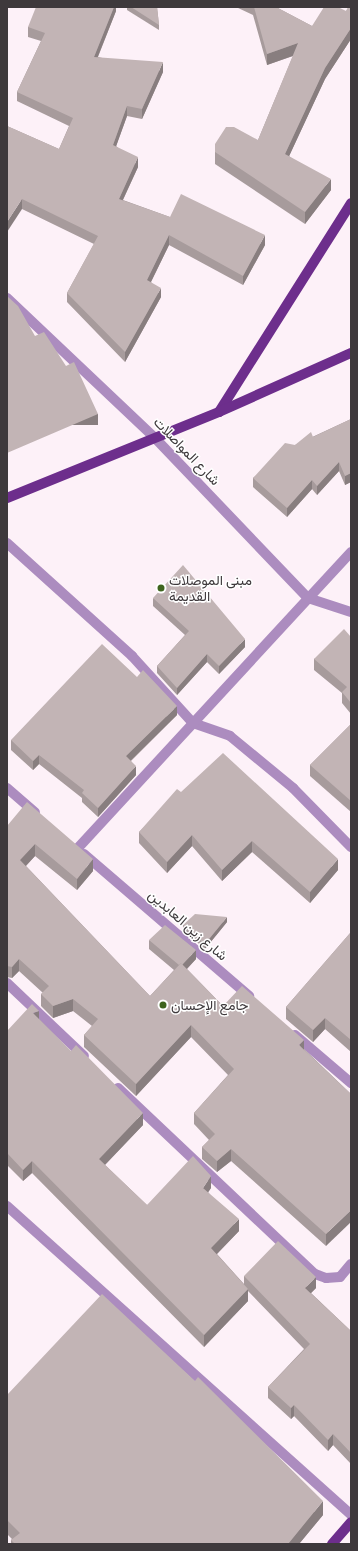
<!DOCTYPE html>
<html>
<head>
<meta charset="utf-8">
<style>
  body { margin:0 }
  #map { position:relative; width:358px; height:1551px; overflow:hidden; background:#fdf1f8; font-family:"PT Sans Narrow",Vazirmatn,sans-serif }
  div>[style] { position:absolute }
  .minor>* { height:10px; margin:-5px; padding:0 5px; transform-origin:5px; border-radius:5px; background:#ac8cbf }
  .major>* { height:10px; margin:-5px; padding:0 5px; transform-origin:5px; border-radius:5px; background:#6d2e8c }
  .wall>* { inset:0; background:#a79b9c }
  .shaded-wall>* { inset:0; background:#887e7f; transform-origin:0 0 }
  .building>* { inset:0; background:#c2b4b5 }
  .dots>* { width:11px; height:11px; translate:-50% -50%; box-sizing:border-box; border:2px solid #fff; border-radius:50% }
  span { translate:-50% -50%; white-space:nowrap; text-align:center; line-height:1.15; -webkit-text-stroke:3px #fff; paint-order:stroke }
  .street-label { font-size:14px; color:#3e393c }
  .poi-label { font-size:14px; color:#3e393c }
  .left { translate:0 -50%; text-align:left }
  .frame { position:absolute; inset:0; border:8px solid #3e393c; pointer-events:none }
</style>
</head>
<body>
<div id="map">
  <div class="minor">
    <div style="left:7px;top:298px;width:202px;rotate:43.4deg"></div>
    <div style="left:154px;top:437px;width:223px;rotate:46.3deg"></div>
    <div style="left:308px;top:598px;width:45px;rotate:18deg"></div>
    <div style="left:7px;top:543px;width:169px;rotate:42.1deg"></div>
    <div style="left:132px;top:656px;width:91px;rotate:47.7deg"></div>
    <div style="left:193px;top:723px;width:39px;rotate:19deg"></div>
    <div style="left:230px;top:736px;width:82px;rotate:39.5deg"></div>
    <div style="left:293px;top:788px;width:83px;rotate:45.5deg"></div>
    <div style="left:7px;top:788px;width:37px;rotate:41deg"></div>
    <div style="left:77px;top:849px;width:404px;rotate:-47.3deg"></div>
    <div style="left:84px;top:854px;width:218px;rotate:40.7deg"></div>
    <div style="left:7px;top:983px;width:106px;rotate:43.5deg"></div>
    <div style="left:295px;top:1035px;width:74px;rotate:40.6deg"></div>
    <div style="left:118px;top:1088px;width:271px;rotate:43.4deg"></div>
    <div style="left:315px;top:1274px;width:12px;rotate:20deg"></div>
    <div style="left:326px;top:1278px;width:14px;rotate:-4deg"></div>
    <div style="left:340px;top:1277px;width:17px;rotate:-50deg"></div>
    <div style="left:7px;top:1206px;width:462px;rotate:41.9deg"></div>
  </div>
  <div class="major">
    <div style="left:219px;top:412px;width:247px;rotate:-57.7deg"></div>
    <div style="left:7px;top:498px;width:229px;rotate:-22.1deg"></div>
    <div style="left:219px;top:412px;width:145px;rotate:-24.1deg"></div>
    <div style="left:332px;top:1544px;width:29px;rotate:-49deg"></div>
  </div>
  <div class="wall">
    <div style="clip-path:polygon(116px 7px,116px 11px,98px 57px,163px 72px,142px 119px,127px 116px,116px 146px,138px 167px,123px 200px,170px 217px,265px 245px,243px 285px,169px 245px,151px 282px,161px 297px,125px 362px,67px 302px,67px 293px,94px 244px,22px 209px,7px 126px,59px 149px,69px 126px,17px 101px,17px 92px,41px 41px,28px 37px,28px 27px)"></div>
    <div style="clip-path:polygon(127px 7px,157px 7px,159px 25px,159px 30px,127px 10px)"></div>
    <div style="clip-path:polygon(236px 7px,276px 7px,312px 26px,346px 11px,351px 7px,351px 39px,325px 79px,289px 156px,331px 190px,305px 224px,215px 164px,215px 144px,258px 140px,293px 56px,267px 65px,253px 15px)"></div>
    <div style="clip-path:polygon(351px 419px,351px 482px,345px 485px,339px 471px,317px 495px,312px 489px,287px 517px,253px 487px,253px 478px,295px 445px)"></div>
    <div style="clip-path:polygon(153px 598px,245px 647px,219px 674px,207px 662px,177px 695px,157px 673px,157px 666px,185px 635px,153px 606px)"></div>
    <div style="clip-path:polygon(351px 637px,351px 714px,342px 703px,342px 693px,314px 670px,314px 659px)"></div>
    <div style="clip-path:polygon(177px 715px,131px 761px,136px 775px,98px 817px,82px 802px,82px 798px,39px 764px,33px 770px,11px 750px,11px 740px)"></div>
    <div style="clip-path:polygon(351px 724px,351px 812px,310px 776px,310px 765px)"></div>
    <div style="clip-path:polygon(181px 792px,338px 870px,310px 903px,252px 852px,222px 881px,192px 846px,167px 873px,139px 843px,139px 832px)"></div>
    <div style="clip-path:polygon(7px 826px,93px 871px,77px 890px,35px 856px,26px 866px,150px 996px,174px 970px,149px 949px,149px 940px,196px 959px,187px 969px,223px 1006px,304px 1049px,351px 1094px,326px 1246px,231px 1161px,217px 1172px,202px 1159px,202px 1147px,209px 1140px,194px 1124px,194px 1113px,228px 1075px,191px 1037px,136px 1096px,84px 1047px,84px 1035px,92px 1026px,73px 1011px,53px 1018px,41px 1006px,41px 994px,43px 993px,19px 971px,12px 978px,7px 977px)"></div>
    <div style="clip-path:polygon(227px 922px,205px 949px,183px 930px,183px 925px)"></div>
    <div style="clip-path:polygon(351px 932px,351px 1052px,325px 1029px,313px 1042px,286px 1019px,286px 1007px)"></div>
    <div style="clip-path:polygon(39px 1019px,143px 1125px,105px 1165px,147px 1205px,211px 1188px,208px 1192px,239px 1231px,217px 1254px,244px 1284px,244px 1276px,316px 1288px,311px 1293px,351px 1331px,351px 1464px,333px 1445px,328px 1451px,294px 1416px,291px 1419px,268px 1398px,268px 1387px,304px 1349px,248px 1291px,248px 1301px,204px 1347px,32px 1173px,23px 1181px,7px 1165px,7px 1031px)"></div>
    <div style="clip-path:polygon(7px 1395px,323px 1515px,299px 1544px,11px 1544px,11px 1540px,12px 1539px,7px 1534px)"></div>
  </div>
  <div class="shaded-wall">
    <div style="clip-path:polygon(8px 7px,8px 15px,7px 17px,7px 8px)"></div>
    <div style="clip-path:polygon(114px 7px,116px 7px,116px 11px,94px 66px,94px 57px)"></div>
    <div style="clip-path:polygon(351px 28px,351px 39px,325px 79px,285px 165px,285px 154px,325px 68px)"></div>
    <div style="clip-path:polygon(298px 43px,298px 54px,267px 65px,267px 54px)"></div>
    <div style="clip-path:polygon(163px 62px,163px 72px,142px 119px,142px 109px)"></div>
    <div style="clip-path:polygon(127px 106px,127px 116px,113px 155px,113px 145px)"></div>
    <div style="clip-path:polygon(138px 157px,138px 167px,119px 208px,119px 199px)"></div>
    <div style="clip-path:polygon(331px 179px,331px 190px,305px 224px,305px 212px)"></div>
    <div style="clip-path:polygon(22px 199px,22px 209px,7px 232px,7px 222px)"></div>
    <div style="clip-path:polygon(169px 235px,169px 245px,147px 290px,147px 280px)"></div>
    <div style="clip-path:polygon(265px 235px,265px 245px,243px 285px,243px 276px)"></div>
    <div style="clip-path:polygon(161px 288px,161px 297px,125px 362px,125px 352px)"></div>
    <div style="left:98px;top:414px;width:11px;height:99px;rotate:90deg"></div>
    <div style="clip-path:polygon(339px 462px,339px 471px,317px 495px,317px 486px)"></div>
    <div style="clip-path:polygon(351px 473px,351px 482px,345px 485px,345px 476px)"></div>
    <div style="clip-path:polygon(312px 480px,312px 489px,287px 517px,287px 508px)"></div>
    <div style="clip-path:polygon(245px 639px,245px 647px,219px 674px,219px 666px)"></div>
    <div style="clip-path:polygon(207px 654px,207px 662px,177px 695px,177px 688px)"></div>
    <div style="clip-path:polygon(177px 706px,177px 715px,126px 765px,126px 756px)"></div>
    <div style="clip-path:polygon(39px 755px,39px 764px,33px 770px,33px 761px)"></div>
    <div style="clip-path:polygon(136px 766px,136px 775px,98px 817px,98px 808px)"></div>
    <div style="clip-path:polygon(192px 835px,192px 846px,167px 873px,167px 862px)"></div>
    <div style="clip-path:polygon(252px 841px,252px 852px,222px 881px,222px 870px)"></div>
    <div style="clip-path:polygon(35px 844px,35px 856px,20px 872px,20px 860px)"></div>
    <div style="clip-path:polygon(93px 859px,93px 871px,77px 890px,77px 879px)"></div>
    <div style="clip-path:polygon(338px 859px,338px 870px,310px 903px,310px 892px)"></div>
    <div style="clip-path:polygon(227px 917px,227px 922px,205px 949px,205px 944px)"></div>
    <div style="clip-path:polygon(196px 950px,196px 959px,181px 975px,181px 966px)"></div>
    <div style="clip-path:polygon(19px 959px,19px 971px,12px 978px,12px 967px)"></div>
    <div style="clip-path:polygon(73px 999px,73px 1011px,53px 1018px,53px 1006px)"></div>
    <div style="clip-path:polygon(39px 1011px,39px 1022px,33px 1013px)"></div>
    <div style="clip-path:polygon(325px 1018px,325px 1029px,313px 1042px,313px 1030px)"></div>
    <div style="clip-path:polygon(191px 1025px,191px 1037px,136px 1096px,136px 1084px)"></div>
    <div style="clip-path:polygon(304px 1040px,304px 1052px,299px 1045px)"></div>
    <div style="clip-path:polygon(143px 1113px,143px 1125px,99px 1171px,99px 1159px)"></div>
    <div style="clip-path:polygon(231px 1149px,231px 1161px,217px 1172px,217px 1161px)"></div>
    <div style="clip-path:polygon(32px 1161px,32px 1173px,23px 1181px,23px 1170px)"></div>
    <div style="clip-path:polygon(211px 1176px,211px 1188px,203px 1200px,203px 1188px)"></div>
    <div style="clip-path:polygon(351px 1210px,351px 1222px,326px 1246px,326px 1234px)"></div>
    <div style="clip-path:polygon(239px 1219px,239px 1231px,211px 1260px,211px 1248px)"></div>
    <div style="clip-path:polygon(316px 1277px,316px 1288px,305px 1299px,305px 1288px)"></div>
    <div style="clip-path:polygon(248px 1289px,248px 1301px,204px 1347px,204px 1335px)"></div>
    <div style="clip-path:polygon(294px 1405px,294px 1416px,291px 1419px,291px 1408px)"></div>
    <div style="clip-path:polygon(333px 1434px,333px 1445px,328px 1451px,328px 1440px)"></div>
    <div style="clip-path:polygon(323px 1501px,323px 1515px,299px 1544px,288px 1544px)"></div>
  </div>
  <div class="building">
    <div style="clip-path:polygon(36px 7px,114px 7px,94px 57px,163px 62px,142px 109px,127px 106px,113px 145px,138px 157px,119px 199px,170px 217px,181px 194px,265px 235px,243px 276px,169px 235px,147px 280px,161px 288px,125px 352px,67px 293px,98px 236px,22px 199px,7px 222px,7px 126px,59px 149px,73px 118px,17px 92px,45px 33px,28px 27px)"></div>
    <div style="clip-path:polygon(131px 7px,157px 7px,159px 25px)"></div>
    <div style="clip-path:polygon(254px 7px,276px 7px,312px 26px,324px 7px,338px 7px,346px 11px,348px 7px,351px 7px,351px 28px,325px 68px,285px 154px,331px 179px,305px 212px,215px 152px,215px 144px,226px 127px,234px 127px,258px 140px,298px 43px,267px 54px)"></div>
    <div style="clip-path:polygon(7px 296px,18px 306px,35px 336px,44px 332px,66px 366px,74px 362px,98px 414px,7px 453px)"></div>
    <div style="clip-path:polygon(351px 419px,351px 473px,345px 476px,339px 462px,317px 486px,312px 480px,287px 508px,253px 478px,285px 443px,295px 445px,311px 432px,313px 437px)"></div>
    <div style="clip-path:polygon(183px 565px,245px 639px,219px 666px,207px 654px,177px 688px,157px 666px,189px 631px,153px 598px)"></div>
    <div style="clip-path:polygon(344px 629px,351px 637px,351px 703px,342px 692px,347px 687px,314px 659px)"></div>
    <div style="clip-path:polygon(102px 644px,137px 677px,143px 670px,177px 706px,126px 756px,136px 766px,98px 808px,82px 793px,84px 790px,39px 755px,33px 761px,11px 740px)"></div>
    <div style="clip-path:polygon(351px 724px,351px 801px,310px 765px)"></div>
    <div style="clip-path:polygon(223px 753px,338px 859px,310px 892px,252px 841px,222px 870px,192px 835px,167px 862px,139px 832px,177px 789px,181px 792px)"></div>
    <div style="clip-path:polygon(27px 802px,93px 859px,77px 879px,35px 844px,20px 860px,150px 996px,181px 963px,223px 1006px,242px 986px,304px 1040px,299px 1045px,351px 1094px,351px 1210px,326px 1234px,231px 1149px,217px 1161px,202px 1147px,215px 1134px,194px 1113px,234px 1069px,191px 1025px,136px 1084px,84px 1035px,98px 1019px,73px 999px,53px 1006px,41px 994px,49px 986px,19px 959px,12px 967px,7px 966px,7px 826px)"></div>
    <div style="clip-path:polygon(195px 914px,227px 917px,205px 944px,183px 925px)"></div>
    <div style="clip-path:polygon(165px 925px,196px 950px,182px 965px,181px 963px,179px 965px,149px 940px)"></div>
    <div style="clip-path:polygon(351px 932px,351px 1040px,325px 1018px,313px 1030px,286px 1007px)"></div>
    <div style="clip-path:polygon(32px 1004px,39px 1011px,33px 1013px,71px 1051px,76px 1045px,143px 1113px,99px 1159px,147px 1205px,193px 1156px,211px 1176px,203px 1188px,239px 1219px,211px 1248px,248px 1289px,204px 1335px,32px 1161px,23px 1170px,7px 1153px,7px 1031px)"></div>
    <div style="clip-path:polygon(278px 1241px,316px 1277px,305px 1288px,351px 1331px,351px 1453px,333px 1434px,328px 1440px,294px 1405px,291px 1408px,268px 1387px,310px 1344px,244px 1276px)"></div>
    <div style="clip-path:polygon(102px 1294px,195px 1381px,198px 1377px,323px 1501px,288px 1544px,15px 1544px,11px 1540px,20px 1533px,7px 1520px,7px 1395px)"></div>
  </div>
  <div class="dots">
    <div style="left:161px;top:588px;background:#3e641e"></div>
    <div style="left:163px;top:1005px;background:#3e641e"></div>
  </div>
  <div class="street-label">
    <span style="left:187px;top:451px;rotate:46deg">شارع المواصلات</span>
    <span style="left:188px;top:925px;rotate:41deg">شارع زين العابدين</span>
  </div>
  <div class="poi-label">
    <span class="left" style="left:169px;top:588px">مبنى الموصلات<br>القديمة</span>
    <span class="left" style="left:171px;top:1005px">جامع الإحسان</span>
  </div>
  <div class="frame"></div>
</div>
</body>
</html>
